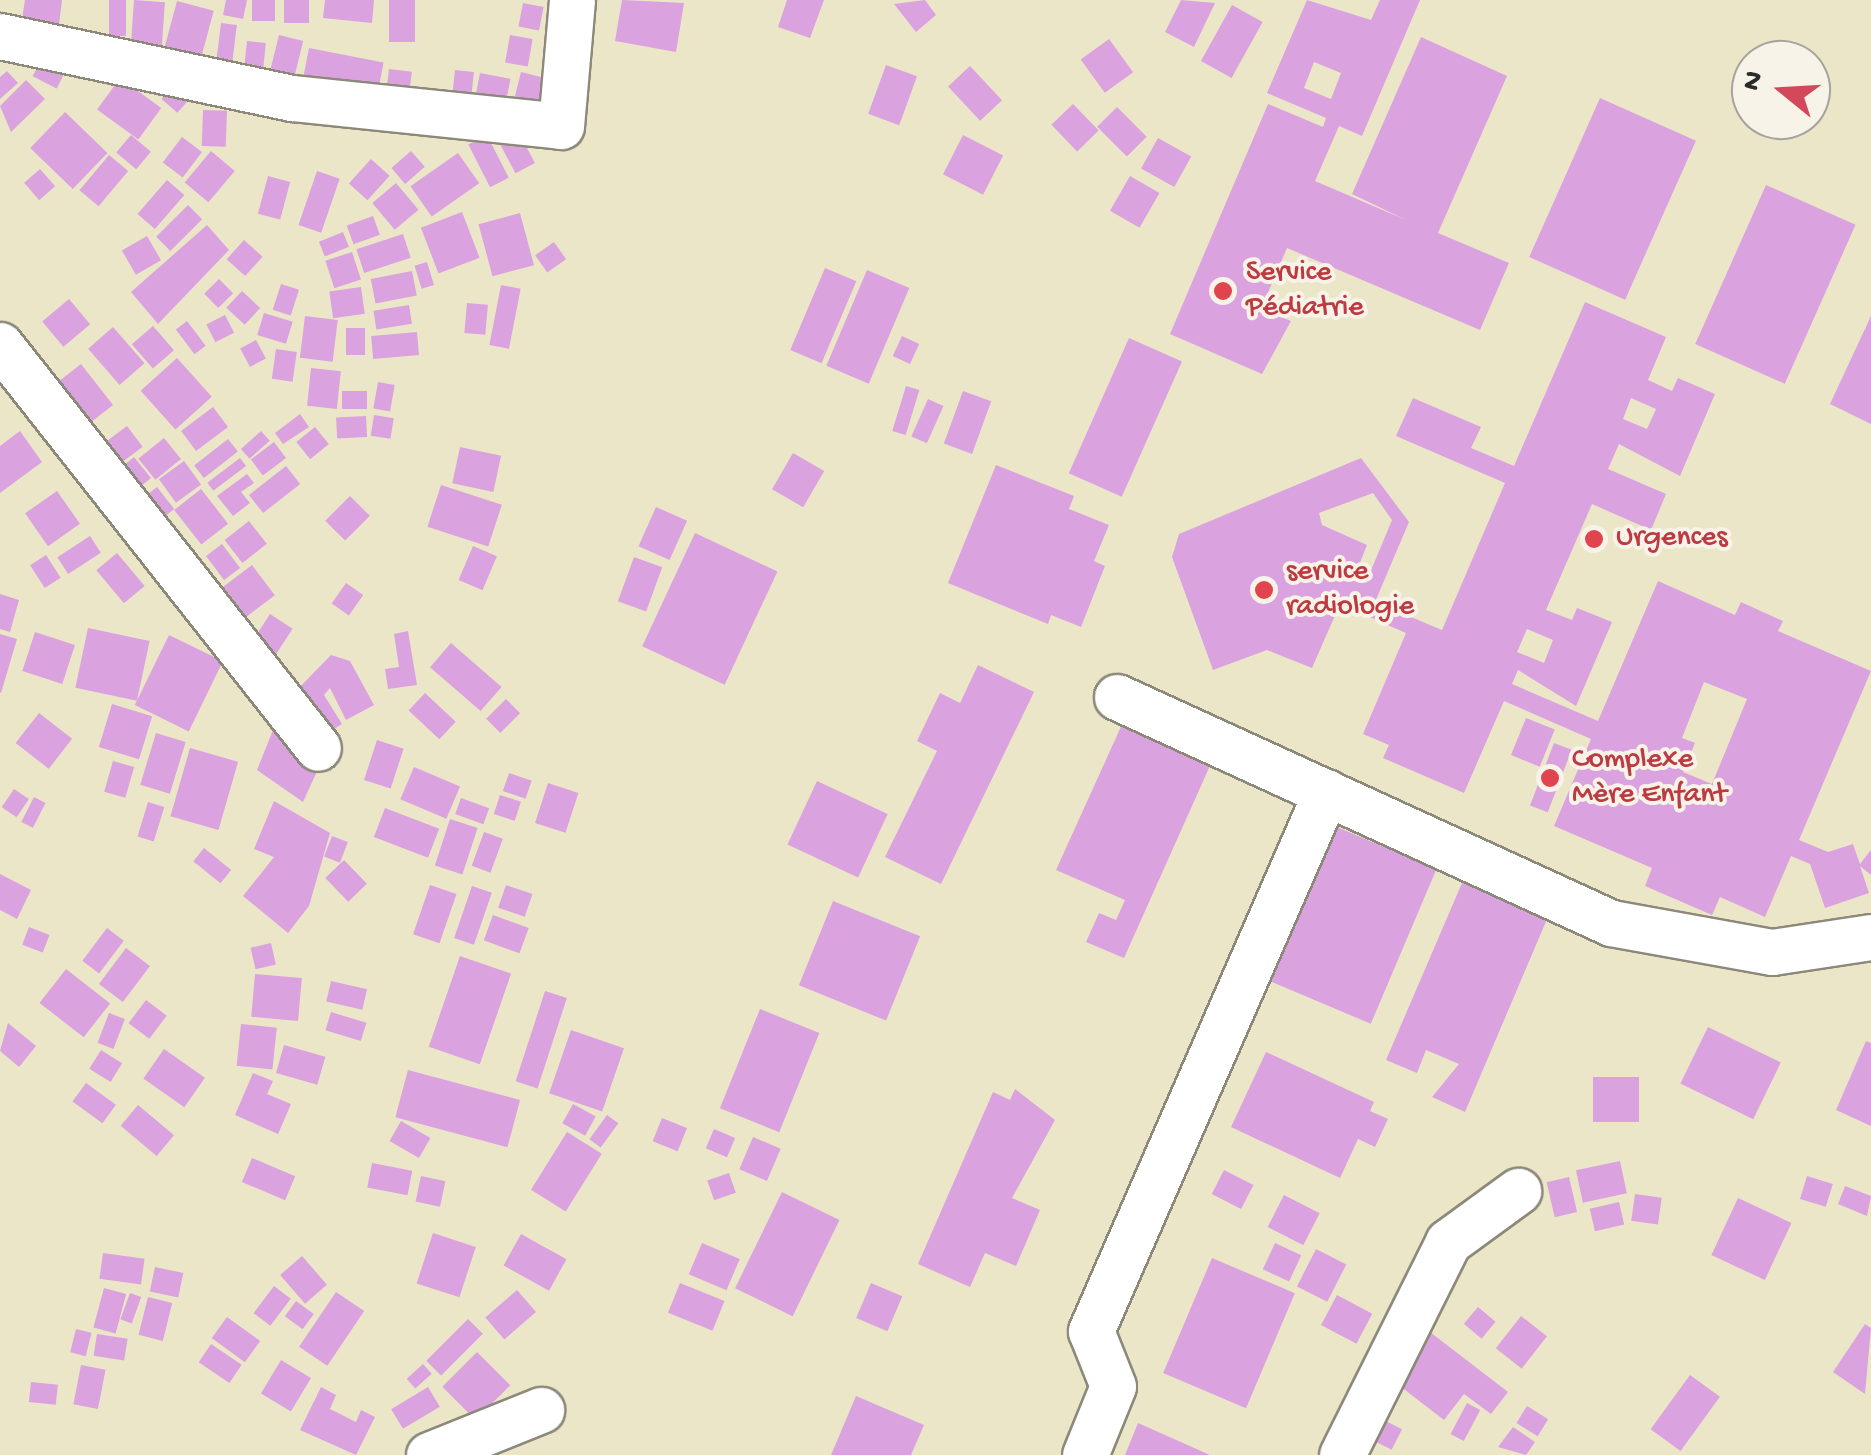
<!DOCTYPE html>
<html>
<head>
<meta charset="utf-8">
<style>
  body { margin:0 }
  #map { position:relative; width:1871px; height:1455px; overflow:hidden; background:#ece6c9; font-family:"Gochi Hand",sans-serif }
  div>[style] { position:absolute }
  .building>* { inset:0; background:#daa2df; transform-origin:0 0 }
  .roads { filter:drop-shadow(2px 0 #8c887a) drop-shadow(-2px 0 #8c887a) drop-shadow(0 2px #8c887a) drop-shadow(0 -2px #8c887a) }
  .street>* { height:45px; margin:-22.5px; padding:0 22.5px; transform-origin:22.5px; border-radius:22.5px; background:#fff }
  .dots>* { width:28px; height:28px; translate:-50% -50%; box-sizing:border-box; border:5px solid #f7f3e8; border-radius:50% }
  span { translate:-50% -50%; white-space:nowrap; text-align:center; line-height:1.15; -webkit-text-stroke:8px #f7f3e8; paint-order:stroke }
  .health-label { font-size:30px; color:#be3a42 }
  .left { translate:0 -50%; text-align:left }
  .north { position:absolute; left:1731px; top:40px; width:100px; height:100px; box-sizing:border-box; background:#f7f3e8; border:2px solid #a5a39c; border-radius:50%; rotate:288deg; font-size:28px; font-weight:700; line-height:40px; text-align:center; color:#2b2b2b }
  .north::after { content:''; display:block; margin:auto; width:35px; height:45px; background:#d1495b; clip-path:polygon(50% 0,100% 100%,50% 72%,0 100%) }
</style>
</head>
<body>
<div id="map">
  <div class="building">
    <div style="clip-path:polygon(25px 0,62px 0,59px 25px,22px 19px)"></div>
    <div style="left:109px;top:0;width:17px;height:36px"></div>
    <div style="left:134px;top:0;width:31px;height:43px;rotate:4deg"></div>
    <div style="clip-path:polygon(226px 0,247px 0,243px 19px,223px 15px)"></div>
    <div style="left:252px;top:0;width:23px;height:21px"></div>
    <div style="left:284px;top:0;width:25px;height:23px"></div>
    <div style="clip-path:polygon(325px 0,374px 0,372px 23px,323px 18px)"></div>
    <div style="left:389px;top:0;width:26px;height:42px"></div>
    <div style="clip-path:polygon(622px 0,684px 3px,676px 52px,615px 41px)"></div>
    <div style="clip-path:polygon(787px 0,824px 0,810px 38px,778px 27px)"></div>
    <div style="clip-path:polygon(925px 0,936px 15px,916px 32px,894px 4px)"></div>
    <div style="clip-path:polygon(1181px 0,1215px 3px,1194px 47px,1165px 32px)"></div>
    <div style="clip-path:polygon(evenodd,1307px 0,1371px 20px,1380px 0,1420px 0,1362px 136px,1339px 126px,1315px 181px,1406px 220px,1352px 194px,1421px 37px,1507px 76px,1438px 233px,1509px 263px,1480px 330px,1287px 248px,1261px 309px,1291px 321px,1262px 374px,1170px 334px,1268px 104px,1323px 127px,1326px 118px,1267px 93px,1307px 0,1314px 62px,1341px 73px,1331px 99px,1304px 88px,1314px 62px)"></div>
    <div style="left:177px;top:1px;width:38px;height:48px;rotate:15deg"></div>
    <div style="left:523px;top:3px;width:21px;height:24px;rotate:11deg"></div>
    <div style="left:1232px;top:5px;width:35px;height:64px;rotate:29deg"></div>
    <div style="left:221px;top:23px;width:16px;height:36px;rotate:7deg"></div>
    <div style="left:279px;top:35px;width:25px;height:37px;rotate:14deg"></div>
    <div style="left:510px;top:35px;width:23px;height:28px;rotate:10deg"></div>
    <div style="left:1109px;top:39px;width:41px;height:35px;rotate:54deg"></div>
    <div style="left:247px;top:41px;width:19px;height:29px;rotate:6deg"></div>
    <div style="left:309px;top:48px;width:76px;height:31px;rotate:11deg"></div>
    <div style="left:44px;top:54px;width:27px;height:25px;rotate:27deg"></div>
    <div style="left:886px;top:65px;width:33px;height:52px;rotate:20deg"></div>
    <div style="left:970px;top:66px;width:47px;height:30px;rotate:47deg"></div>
    <div style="left:389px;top:69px;width:23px;height:24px;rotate:7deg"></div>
    <div style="left:455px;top:70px;width:19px;height:23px;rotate:6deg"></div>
    <div style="clip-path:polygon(7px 71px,18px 83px,0 99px,0 77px)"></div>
    <div style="left:521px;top:72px;width:34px;height:28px;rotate:14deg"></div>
    <div style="left:480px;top:73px;width:31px;height:23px;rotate:11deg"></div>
    <div style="left:120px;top:78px;width:51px;height:39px;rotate:36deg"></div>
    <div style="clip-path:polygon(26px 80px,45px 99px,11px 132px,0 106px)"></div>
    <div style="left:172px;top:87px;width:21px;height:16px;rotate:41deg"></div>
    <div style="left:1600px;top:98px;width:105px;height:174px;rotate:24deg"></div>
    <div style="left:1073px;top:104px;width:37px;height:30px;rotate:46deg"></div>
    <div style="left:1117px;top:107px;width:42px;height:28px;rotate:45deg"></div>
    <div style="left:203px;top:110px;width:24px;height:36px;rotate:2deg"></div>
    <div style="left:65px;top:112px;width:59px;height:50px;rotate:44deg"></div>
    <div style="left:519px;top:133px;width:34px;height:22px;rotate:62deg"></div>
    <div style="left:131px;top:135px;width:26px;height:23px;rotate:40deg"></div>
    <div style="left:487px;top:135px;width:48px;height:21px;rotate:63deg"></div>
    <div style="left:963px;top:135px;width:45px;height:44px;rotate:27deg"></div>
    <div style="left:182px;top:137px;width:25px;height:32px;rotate:37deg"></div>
    <div style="left:1158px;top:138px;width:38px;height:35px;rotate:29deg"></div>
    <div style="left:211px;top:151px;width:31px;height:41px;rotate:40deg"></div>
    <div style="left:411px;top:151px;width:21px;height:26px;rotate:49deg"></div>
    <div style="left:458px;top:153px;width:37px;height:58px;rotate:55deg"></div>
    <div style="left:109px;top:155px;width:25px;height:46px;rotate:40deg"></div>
    <div style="left:371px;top:159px;width:25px;height:33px;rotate:42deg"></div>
    <div style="left:40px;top:169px;width:23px;height:21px;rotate:49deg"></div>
    <div style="left:317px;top:171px;width:24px;height:57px;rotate:19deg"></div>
    <div style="left:268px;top:176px;width:23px;height:39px;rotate:15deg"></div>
    <div style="left:1130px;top:176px;width:34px;height:40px;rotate:30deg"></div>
    <div style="left:167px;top:180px;width:23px;height:45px;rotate:41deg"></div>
    <div style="left:396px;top:183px;width:35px;height:31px;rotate:50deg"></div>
    <div style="left:1766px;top:185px;width:98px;height:174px;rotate:24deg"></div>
    <div style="left:188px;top:205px;width:20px;height:45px;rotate:45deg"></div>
    <div style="left:462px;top:212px;width:49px;height:44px;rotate:69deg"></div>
    <div style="left:520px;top:213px;width:54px;height:43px;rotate:75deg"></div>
    <div style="left:373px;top:216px;width:20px;height:28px;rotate:70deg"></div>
    <div style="clip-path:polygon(207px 225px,229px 250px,158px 324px,131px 292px)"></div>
    <div style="left:343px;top:232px;width:16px;height:26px;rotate:68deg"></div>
    <div style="left:403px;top:234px;width:25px;height:49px;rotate:72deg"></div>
    <div style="left:147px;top:236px;width:28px;height:29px;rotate:60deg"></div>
    <div style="left:244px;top:240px;width:25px;height:26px;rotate:42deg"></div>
    <div style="left:554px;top:242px;width:21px;height:23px;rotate:55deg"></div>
    <div style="left:352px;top:252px;width:29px;height:28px;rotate:72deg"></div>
    <div style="left:427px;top:262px;width:24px;height:13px;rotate:73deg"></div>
    <div style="left:825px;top:268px;width:34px;height:89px;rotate:23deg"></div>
    <div style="left:867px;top:270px;width:46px;height:104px;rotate:23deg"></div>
    <div style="left:412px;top:271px;width:25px;height:42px;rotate:79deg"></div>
    <div style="left:219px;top:279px;width:20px;height:21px;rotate:45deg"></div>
    <div style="left:281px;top:284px;width:19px;height:27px;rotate:18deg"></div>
    <div style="left:501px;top:285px;width:20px;height:61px;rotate:11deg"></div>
    <div style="left:361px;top:287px;width:27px;height:32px;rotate:82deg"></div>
    <div style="left:242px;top:291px;width:25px;height:23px;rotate:43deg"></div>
    <div style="left:69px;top:299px;width:33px;height:35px;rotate:50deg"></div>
    <div style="clip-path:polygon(evenodd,1585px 302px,1666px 337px,1648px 380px,1672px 391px,1678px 378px,1715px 394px,1680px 476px,1619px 444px,1608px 469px,1666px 494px,1651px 530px,1592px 504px,1546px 610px,1572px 620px,1577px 608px,1612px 622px,1576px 706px,1518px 670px,1512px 684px,1598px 721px,1658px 581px,1735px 615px,1741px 602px,1783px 621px,1778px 631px,1871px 671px,1799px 840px,1828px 852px,1853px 844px,1860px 864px,1871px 850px,1871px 875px,1860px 866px,1869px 893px,1825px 908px,1810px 864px,1791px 856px,1765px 917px,1720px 897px,1712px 915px,1645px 886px,1652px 868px,1554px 826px,1591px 739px,1504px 701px,1464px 793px,1383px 758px,1389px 745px,1363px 734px,1406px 633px,1340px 604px,1312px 668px,1267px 650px,1213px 670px,1172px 557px,1179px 534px,1361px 458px,1409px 522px,1375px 602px,1442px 630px,1505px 483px,1396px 436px,1413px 398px,1481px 427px,1471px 448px,1514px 466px,1585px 302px,1631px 398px,1656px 409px,1647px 429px,1623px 419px,1631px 398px,1585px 302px,1373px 493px,1392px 520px,1367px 580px,1355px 575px,1367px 545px,1322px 525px,1319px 513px,1373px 493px,1585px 302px,1527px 629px,1553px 640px,1544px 663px,1517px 652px,1527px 629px,1585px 302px,1704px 682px,1747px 699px,1712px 784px,1683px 772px,1695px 743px,1682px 738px,1704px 682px)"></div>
    <div style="left:467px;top:303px;width:21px;height:30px;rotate:5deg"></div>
    <div style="left:409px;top:305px;width:19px;height:36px;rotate:81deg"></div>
    <div style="left:264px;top:313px;width:30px;height:23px;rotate:17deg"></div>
    <div style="left:225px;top:315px;width:20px;height:21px;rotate:63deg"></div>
    <div style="left:305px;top:316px;width:33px;height:42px;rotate:7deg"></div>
    <div style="clip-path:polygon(1871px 316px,1871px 424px,1830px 404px)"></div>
    <div style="left:187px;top:321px;width:31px;height:14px;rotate:53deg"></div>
    <div style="left:153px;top:326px;width:32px;height:28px;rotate:49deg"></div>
    <div style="left:113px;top:327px;width:48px;height:33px;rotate:49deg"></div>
    <div style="left:346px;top:328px;width:19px;height:27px"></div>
    <div style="left:417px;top:332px;width:23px;height:46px;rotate:85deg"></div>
    <div style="left:902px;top:336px;width:19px;height:22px;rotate:25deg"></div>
    <div style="left:1129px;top:338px;width:58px;height:148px;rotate:24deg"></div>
    <div style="left:256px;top:340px;width:21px;height:18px;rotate:62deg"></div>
    <div style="left:276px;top:349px;width:21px;height:30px;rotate:8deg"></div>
    <div style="left:177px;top:358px;width:52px;height:49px;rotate:48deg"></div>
    <div style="left:81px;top:364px;width:52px;height:39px;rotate:52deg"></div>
    <div style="left:311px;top:368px;width:30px;height:38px;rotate:6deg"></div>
    <div style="left:378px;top:382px;width:17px;height:27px;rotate:10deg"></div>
    <div style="left:906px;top:386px;width:14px;height:47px;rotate:17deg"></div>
    <div style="left:367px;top:391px;width:18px;height:25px;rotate:90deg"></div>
    <div style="left:963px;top:391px;width:30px;height:56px;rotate:20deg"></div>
    <div style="left:928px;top:399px;width:17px;height:41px;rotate:24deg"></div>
    <div style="left:213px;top:407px;width:25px;height:40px;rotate:53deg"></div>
    <div style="clip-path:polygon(300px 414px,309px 427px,283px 444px,275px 433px)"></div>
    <div style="left:374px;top:415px;width:20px;height:21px;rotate:9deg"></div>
    <div style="left:366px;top:416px;width:21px;height:30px;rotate:87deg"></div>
    <div style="left:127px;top:426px;width:26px;height:30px;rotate:53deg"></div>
    <div style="left:315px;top:427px;width:22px;height:24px;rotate:51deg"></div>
    <div style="clip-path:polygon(20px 431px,42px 462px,0 493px,0 446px)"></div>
    <div style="left:261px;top:431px;width:13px;height:27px;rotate:48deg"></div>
    <div style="left:164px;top:438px;width:27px;height:33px;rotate:51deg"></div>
    <div style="left:228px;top:439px;width:16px;height:43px;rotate:52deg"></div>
    <div style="left:274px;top:442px;width:20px;height:29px;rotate:53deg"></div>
    <div style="left:460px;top:447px;width:42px;height:37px;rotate:12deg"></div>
    <div style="left:793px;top:453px;width:36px;height:42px;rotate:30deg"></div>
    <div style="left:134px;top:457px;width:27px;height:13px;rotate:51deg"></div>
    <div style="left:240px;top:458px;width:10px;height:41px;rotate:53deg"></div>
    <div style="left:184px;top:461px;width:29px;height:31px;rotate:54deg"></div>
    <div style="clip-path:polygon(996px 465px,1074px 496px,1069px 509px,1109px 525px,1094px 561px,1105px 566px,1081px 627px,1051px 615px,1048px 624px,948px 583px)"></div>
    <div style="left:286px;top:466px;width:23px;height:47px;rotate:52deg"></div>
    <div style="clip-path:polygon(247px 474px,254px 483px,241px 492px,250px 503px,233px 516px,217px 496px)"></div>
    <div style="left:441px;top:485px;width:64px;height:44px;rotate:18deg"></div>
    <div style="left:157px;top:487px;width:28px;height:18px;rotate:52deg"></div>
    <div style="left:201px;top:489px;width:44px;height:34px;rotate:52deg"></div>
    <div style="left:57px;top:491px;width:40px;height:39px;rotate:55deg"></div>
    <div style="left:350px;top:496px;width:28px;height:35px;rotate:45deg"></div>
    <div style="left:656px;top:507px;width:34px;height:43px;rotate:24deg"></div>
    <div style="left:249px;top:521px;width:29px;height:31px;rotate:52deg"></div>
    <div style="left:695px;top:533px;width:91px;height:125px;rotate:25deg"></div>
    <div style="left:90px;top:536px;width:20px;height:39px;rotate:57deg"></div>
    <div style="left:222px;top:544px;width:30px;height:20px;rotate:53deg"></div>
    <div style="left:473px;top:546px;width:26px;height:37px;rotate:23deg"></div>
    <div style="left:117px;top:553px;width:43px;height:27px;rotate:50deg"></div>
    <div style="left:46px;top:555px;width:27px;height:19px;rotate:57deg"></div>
    <div style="left:634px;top:557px;width:30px;height:47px;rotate:20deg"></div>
    <div style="left:252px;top:565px;width:38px;height:36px;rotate:53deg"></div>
    <div style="left:346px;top:583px;width:21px;height:25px;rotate:35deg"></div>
    <div style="clip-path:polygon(0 594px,19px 600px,10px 632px,0 629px)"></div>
    <div style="left:270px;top:614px;width:27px;height:35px;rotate:33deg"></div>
    <div style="left:88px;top:628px;width:63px;height:61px;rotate:12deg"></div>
    <div style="clip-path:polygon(408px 631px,417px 685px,388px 689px,385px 669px,399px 667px,394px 634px)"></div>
    <div style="left:35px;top:632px;width:42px;height:41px;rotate:18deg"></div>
    <div style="clip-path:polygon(0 634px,17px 639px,1px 693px,0 692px)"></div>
    <div style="left:169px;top:635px;width:60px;height:78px;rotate:26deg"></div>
    <div style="left:451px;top:643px;width:67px;height:32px;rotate:41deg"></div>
    <div style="clip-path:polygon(331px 655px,350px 661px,374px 705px,346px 720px,330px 688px,324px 695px,342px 724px,323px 736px,294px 693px)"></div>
    <div style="clip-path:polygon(978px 665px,1034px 692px,941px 884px,885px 857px,937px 751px,917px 741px,940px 693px,960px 703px)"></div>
    <div style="left:425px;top:693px;width:42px;height:24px;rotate:43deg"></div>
    <div style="left:506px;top:699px;width:20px;height:28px;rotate:45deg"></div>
    <div style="left:112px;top:704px;width:42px;height:45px;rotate:17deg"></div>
    <div style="left:39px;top:713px;width:42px;height:38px;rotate:38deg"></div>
    <div style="left:1526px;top:718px;width:31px;height:40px;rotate:22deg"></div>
    <div style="clip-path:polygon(277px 720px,319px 767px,303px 802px,257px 770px)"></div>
    <div style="clip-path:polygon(1124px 720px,1213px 759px,1124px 958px,1086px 942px,1099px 913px,1116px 920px,1125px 900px,1056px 870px)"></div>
    <div style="left:156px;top:733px;width:31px;height:54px;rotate:17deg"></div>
    <div style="left:377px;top:740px;width:28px;height:42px;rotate:18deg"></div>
    <div style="left:1554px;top:743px;width:19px;height:67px;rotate:21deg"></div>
    <div style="left:190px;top:748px;width:50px;height:71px;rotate:16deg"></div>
    <div style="left:113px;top:761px;width:22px;height:32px;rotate:16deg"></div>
    <div style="left:414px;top:767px;width:50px;height:35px;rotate:23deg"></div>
    <div style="left:509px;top:773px;width:24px;height:19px;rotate:19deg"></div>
    <div style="left:817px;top:781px;width:78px;height:70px;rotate:25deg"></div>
    <div style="left:548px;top:783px;width:32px;height:42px;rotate:18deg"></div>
    <div style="left:14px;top:789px;width:18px;height:22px;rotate:34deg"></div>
    <div style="left:500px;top:795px;width:22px;height:20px;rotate:18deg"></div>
    <div style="left:34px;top:797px;width:13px;height:28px;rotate:27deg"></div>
    <div style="left:461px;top:798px;width:30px;height:17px;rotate:20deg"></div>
    <div style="clip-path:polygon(274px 801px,330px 833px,309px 906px,288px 933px,243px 896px,274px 857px,254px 849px)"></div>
    <div style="left:148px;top:802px;width:17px;height:36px;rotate:17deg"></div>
    <div style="left:385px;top:808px;width:58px;height:31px;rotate:21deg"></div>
    <div style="left:450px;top:819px;width:29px;height:49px;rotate:18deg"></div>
    <div style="left:1337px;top:827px;width:108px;height:168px;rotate:23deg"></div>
    <div style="left:484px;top:832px;width:20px;height:36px;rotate:20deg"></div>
    <div style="left:332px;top:836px;width:17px;height:22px;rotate:21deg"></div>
    <div style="left:204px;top:848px;width:35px;height:17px;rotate:39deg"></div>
    <div style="left:344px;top:860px;width:33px;height:26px;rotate:46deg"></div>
    <div style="clip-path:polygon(0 874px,31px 890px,17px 919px,0 910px)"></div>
    <div style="clip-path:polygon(1465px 876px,1550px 912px,1465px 1112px,1432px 1097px,1459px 1064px,1426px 1050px,1417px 1073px,1386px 1060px)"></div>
    <div style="left:430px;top:885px;width:28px;height:52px;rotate:19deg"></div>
    <div style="left:506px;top:885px;width:28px;height:24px;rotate:19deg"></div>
    <div style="left:472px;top:886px;width:21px;height:55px;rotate:19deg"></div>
    <div style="left:833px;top:901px;width:94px;height:91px;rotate:22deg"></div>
    <div style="left:493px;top:915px;width:38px;height:27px;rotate:20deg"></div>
    <div style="left:29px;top:927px;width:22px;height:19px;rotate:21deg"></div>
    <div style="left:107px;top:928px;width:21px;height:41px;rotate:37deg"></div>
    <div style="left:271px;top:943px;width:22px;height:21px;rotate:77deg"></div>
    <div style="left:126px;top:948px;width:30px;height:45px;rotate:37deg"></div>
    <div style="left:460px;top:956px;width:54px;height:96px;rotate:19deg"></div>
    <div style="left:66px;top:969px;width:56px;height:43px;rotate:38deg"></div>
    <div style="left:255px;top:974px;width:47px;height:43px;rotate:5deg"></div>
    <div style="left:331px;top:981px;width:37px;height:21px;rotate:13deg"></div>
    <div style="left:545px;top:991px;width:23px;height:95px;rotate:18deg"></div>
    <div style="left:146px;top:1000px;width:26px;height:29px;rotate:37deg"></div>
    <div style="left:760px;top:1009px;width:64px;height:107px;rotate:22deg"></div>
    <div style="left:331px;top:1012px;width:37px;height:19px;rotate:17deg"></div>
    <div style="left:109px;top:1013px;width:17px;height:32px;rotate:21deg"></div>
    <div style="clip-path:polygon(8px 1023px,36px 1046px,19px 1067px,0 1051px)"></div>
    <div style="left:241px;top:1024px;width:36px;height:42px;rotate:6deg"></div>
    <div style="left:1708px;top:1027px;width:81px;height:63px;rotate:26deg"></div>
    <div style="left:571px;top:1030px;width:56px;height:67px;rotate:19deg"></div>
    <div style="clip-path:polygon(1866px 1041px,1871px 1043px,1871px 1126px,1836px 1110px)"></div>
    <div style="left:284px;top:1045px;width:43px;height:29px;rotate:16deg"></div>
    <div style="left:164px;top:1049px;width:50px;height:36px;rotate:35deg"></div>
    <div style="left:101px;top:1050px;width:25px;height:22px;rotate:32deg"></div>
    <div style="clip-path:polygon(1266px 1052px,1374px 1102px,1370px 1111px,1388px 1119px,1375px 1147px,1358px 1139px,1340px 1178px,1231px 1127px)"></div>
    <div style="left:408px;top:1070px;width:116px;height:49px;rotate:15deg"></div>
    <div style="clip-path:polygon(253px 1073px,273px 1081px,267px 1094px,291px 1104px,278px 1134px,235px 1115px)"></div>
    <div style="left:1593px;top:1077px;width:46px;height:45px"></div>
    <div style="left:86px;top:1083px;width:37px;height:23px;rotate:36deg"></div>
    <div style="clip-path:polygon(1015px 1089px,1055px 1120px,1012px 1198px,1040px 1210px,1016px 1266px,985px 1253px,970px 1287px,918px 1264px,993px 1092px,1010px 1100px)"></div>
    <div style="left:573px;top:1104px;width:26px;height:22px;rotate:29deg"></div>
    <div style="left:138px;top:1105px;width:47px;height:27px;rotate:40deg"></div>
    <div style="left:607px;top:1115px;width:14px;height:30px;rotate:36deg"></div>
    <div style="left:662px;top:1118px;width:27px;height:25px;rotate:22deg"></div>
    <div style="left:401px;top:1121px;width:34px;height:23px;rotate:30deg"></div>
    <div style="left:714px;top:1129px;width:23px;height:21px;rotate:23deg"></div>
    <div style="left:567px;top:1132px;width:41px;height:68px;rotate:32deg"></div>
    <div style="left:753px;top:1137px;width:30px;height:35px;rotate:23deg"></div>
    <div style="left:252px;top:1158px;width:47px;height:26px;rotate:23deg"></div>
    <div style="left:1620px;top:1161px;width:33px;height:45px;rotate:78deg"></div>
    <div style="left:372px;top:1163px;width:41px;height:25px;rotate:11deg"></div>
    <div style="left:1224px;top:1170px;width:33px;height:27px;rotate:27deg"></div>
    <div style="left:729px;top:1173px;width:21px;height:23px;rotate:71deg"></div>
    <div style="left:421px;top:1176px;width:25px;height:26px;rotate:12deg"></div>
    <div style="left:1807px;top:1176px;width:27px;height:24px;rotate:17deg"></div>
    <div style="left:1569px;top:1177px;width:36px;height:23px;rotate:77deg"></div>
    <div style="clip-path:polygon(1845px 1186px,1871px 1196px,1867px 1216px,1838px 1204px)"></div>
    <div style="left:782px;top:1192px;width:64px;height:107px;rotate:26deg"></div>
    <div style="left:1635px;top:1194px;width:27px;height:27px;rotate:8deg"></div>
    <div style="left:1284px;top:1195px;width:40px;height:36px;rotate:27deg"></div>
    <div style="left:1738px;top:1198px;width:59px;height:63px;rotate:25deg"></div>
    <div style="left:1619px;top:1202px;width:23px;height:30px;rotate:77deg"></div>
    <div style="left:433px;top:1233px;width:45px;height:53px;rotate:18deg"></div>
    <div style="left:521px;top:1234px;width:52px;height:36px;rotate:29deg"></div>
    <div style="left:702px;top:1243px;width:41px;height:34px;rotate:23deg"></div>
    <div style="left:1275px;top:1243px;width:29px;height:29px;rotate:25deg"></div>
    <div style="left:1316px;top:1249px;width:34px;height:42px;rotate:27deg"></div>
    <div style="left:103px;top:1253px;width:42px;height:26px;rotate:8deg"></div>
    <div style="left:302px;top:1256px;width:38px;height:29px;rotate:49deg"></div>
    <div style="left:1212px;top:1258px;width:90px;height:125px;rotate:23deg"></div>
    <div style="left:155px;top:1267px;width:29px;height:25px;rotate:12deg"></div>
    <div style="left:680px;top:1283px;width:48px;height:32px;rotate:22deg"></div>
    <div style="left:871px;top:1283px;width:34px;height:38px;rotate:23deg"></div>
    <div style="left:274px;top:1286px;width:21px;height:34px;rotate:37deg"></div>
    <div style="left:104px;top:1288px;width:23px;height:41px;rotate:15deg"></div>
    <div style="left:517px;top:1290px;width:29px;height:42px;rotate:49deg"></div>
    <div style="left:336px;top:1292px;width:34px;height:66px;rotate:34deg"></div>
    <div style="left:130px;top:1293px;width:12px;height:28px;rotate:20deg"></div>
    <div style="left:1337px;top:1295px;width:40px;height:34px;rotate:28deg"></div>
    <div style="left:148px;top:1297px;width:25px;height:39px;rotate:14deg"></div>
    <div style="left:296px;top:1301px;width:22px;height:19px;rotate:36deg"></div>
    <div style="left:1478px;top:1307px;width:23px;height:22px;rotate:40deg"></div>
    <div style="left:1521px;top:1316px;width:33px;height:41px;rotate:38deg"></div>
    <div style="left:227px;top:1317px;width:41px;height:26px;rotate:36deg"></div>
    <div style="left:468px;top:1319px;width:21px;height:59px;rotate:45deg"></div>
    <div style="clip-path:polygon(1865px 1324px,1871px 1328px,1865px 1394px,1833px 1372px)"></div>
    <div style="left:76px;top:1329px;width:16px;height:24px;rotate:14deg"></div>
    <div style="clip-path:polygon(1430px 1332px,1508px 1392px,1491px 1414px,1464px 1394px,1444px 1420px,1392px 1380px)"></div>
    <div style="left:97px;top:1334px;width:31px;height:22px;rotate:9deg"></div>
    <div style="left:211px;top:1344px;width:37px;height:22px;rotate:34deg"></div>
    <div style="left:477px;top:1352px;width:47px;height:49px;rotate:45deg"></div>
    <div style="left:281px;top:1360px;width:35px;height:39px;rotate:31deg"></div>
    <div style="left:423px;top:1364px;width:13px;height:22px;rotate:48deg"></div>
    <div style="left:81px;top:1365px;width:25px;height:40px;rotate:11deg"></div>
    <div style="left:1690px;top:1375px;width:37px;height:67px;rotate:36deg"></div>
    <div style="left:31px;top:1382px;width:27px;height:20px;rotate:6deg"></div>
    <div style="clip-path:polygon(321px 1387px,336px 1395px,330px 1409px,356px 1422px,361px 1410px,375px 1417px,356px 1455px,300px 1430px)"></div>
    <div style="left:428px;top:1387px;width:23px;height:43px;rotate:59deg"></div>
    <div style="clip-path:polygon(856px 1396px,924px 1425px,911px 1455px,831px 1455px)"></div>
    <div style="left:1467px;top:1403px;width:15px;height:35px;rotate:28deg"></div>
    <div style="left:1527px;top:1406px;width:25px;height:20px;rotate:32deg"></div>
    <div style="left:1378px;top:1417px;width:27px;height:23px;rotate:27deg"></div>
    <div style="clip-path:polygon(1138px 1423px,1210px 1455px,1125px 1455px)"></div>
    <div style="clip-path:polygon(1513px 1427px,1535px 1442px,1526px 1455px,1498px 1447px)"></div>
  </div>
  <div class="roads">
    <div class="street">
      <div style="left:0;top:36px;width:299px;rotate:12deg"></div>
      <div style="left:292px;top:98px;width:270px;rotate:5.9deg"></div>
      <div style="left:561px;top:126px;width:126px;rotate:-85deg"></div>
      <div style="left:0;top:345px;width:513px;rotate:51.72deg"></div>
      <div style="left:1117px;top:697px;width:543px;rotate:24.58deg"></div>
      <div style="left:1611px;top:923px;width:164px;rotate:10.2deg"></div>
      <div style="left:1772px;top:952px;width:100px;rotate:-8.6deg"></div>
      <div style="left:429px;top:1455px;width:121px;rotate:-21.9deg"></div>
      <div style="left:1085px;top:1455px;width:74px;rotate:-67.9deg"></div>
      <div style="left:1113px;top:1386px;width:59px;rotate:-111.8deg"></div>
      <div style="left:1091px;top:1331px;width:588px;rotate:-66.44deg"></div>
      <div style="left:1342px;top:1455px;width:238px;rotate:-63.5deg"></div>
      <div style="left:1448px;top:1242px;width:87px;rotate:-36.1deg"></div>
    </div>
  </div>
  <div class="dots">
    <div style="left:1223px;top:291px;background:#e0444e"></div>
    <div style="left:1594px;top:539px;background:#e0444e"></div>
    <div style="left:1264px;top:590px;background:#e0444e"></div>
    <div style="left:1550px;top:778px;background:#e0444e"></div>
  </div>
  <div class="health-label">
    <span class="left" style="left:1246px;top:291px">Service<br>Pédiatrie</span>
    <span class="left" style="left:1616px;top:539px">Urgences</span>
    <span class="left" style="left:1286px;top:590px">service<br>radiologie</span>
    <span class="left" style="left:1572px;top:778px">Complexe<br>Mère Enfant</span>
  </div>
  <div class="north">N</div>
</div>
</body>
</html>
